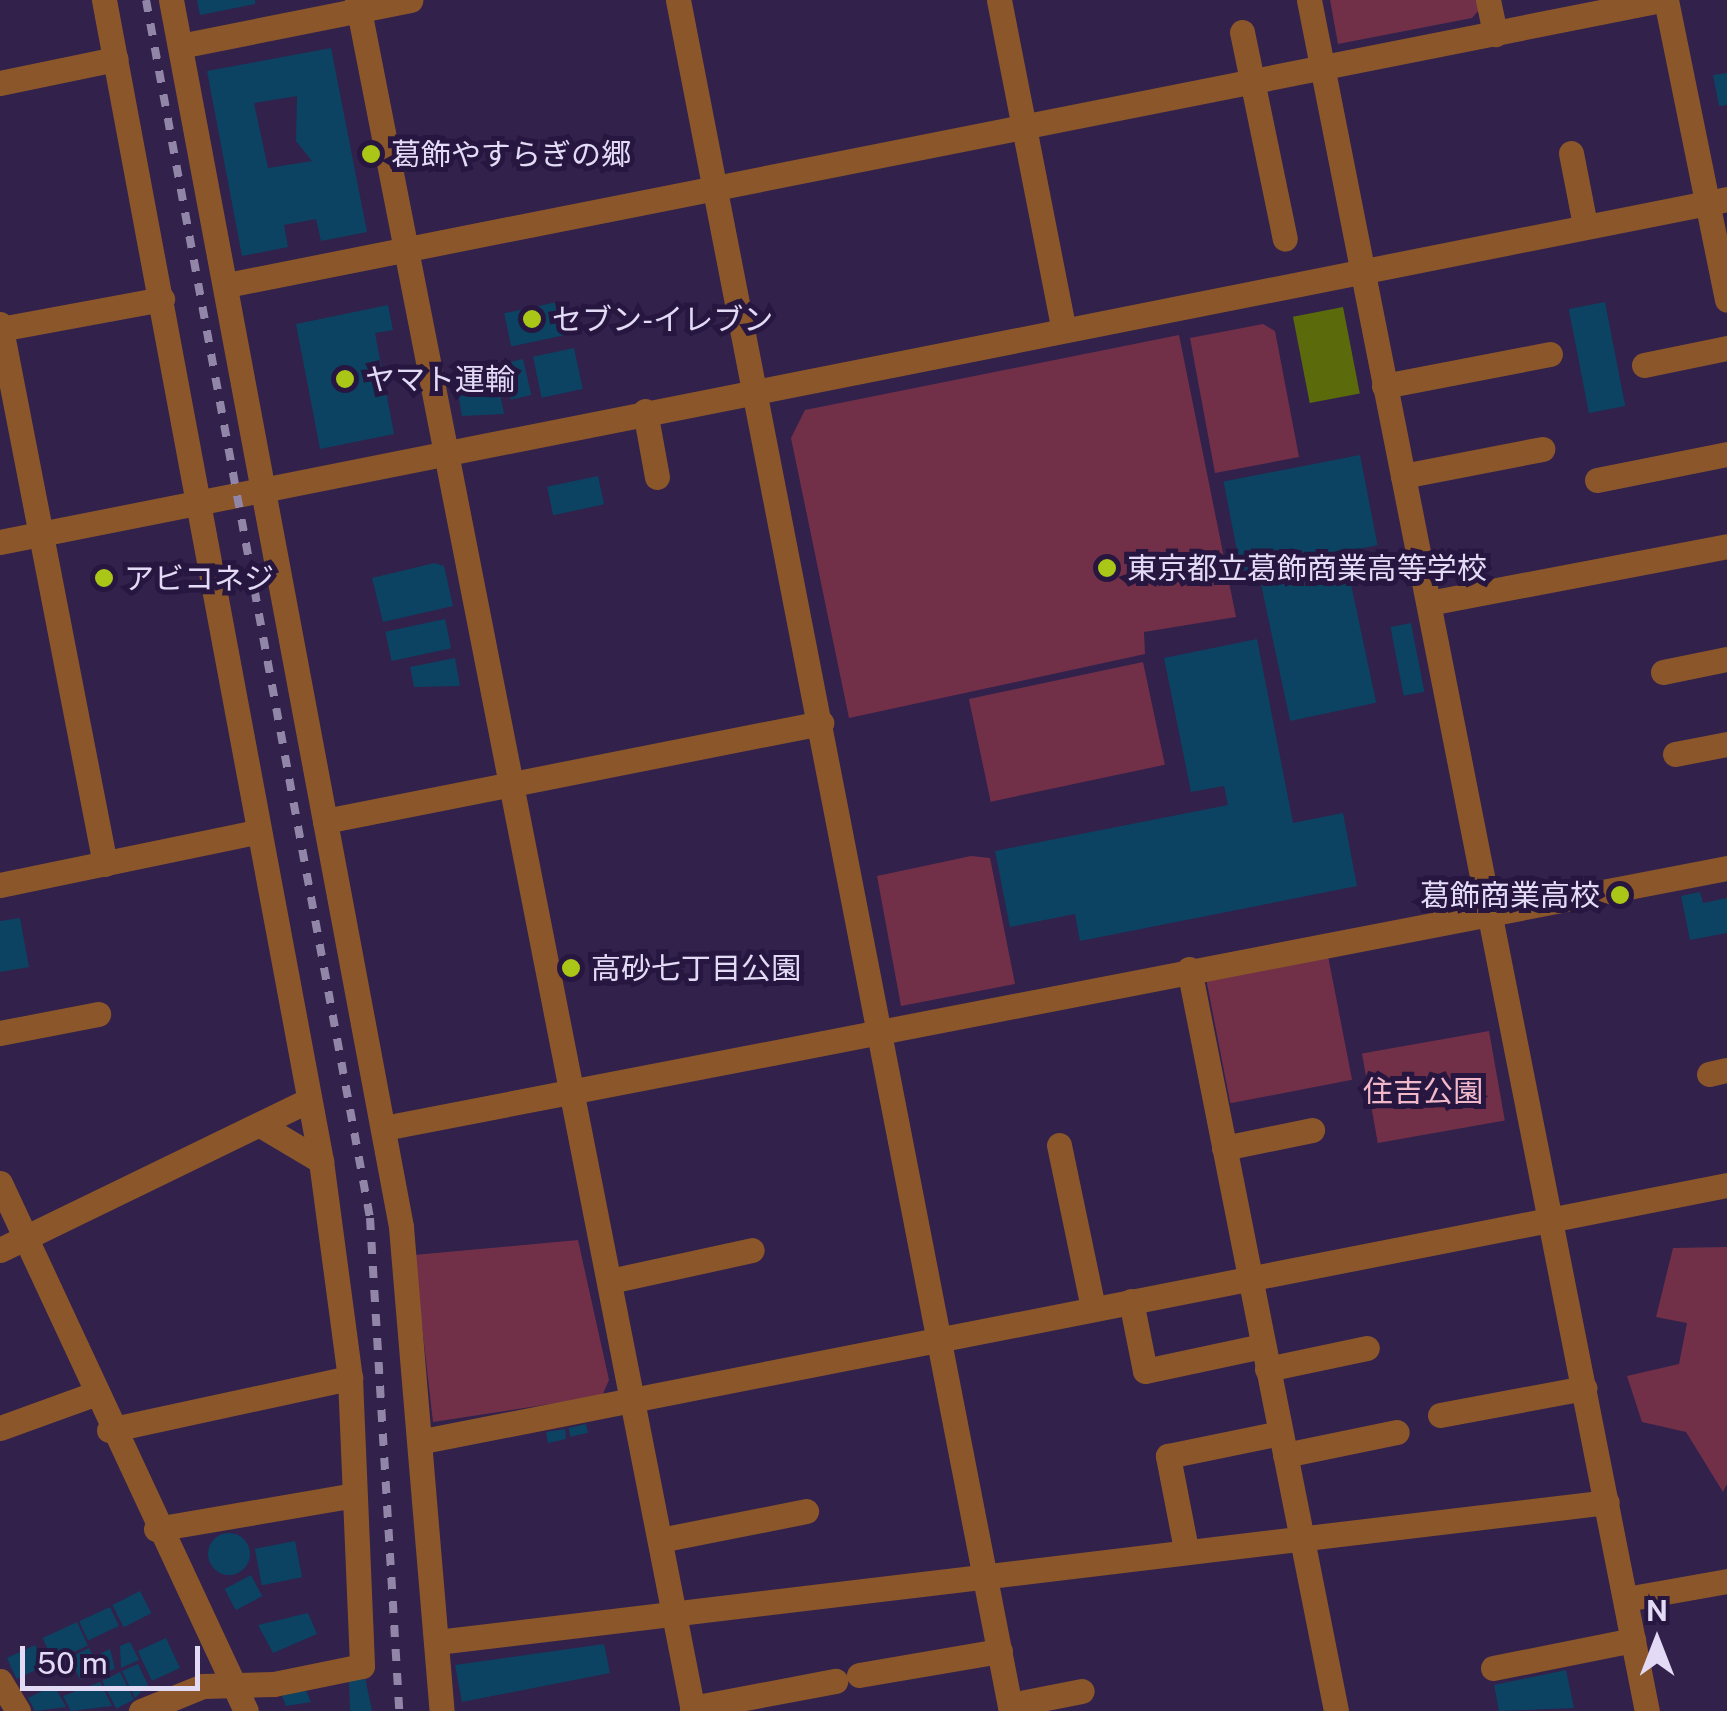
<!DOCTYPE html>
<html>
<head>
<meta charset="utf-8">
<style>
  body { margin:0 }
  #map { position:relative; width:1727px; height:1711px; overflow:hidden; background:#31214b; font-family:"Public Sans","Noto Sans JP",sans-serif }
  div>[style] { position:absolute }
  .green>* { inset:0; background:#723048; transform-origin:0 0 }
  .water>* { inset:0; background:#5b6b0b; transform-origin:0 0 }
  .building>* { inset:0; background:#0c4362; transform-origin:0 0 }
  .round { border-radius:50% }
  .minor>* { height:25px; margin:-12.5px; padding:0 12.5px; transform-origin:12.5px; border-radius:12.5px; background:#8b572a }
  .rail>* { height:8px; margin-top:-4px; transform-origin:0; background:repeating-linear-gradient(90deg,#9286a8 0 12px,transparent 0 24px) }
  .dots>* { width:28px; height:28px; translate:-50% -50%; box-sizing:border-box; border:5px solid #271740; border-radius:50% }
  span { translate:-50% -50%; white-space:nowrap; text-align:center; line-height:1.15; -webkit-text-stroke:10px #271740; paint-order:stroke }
  .poi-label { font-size:30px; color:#e3dbf6 }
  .left { translate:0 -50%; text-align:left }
  .right { translate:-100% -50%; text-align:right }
  .park-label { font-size:30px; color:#f0b8c8 }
  .north { position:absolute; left:1607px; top:1591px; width:100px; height:100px; -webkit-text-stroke:8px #271740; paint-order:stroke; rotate:0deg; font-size:28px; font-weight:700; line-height:40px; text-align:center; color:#e3dbf6 }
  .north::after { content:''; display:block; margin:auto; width:35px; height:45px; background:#e3dbf6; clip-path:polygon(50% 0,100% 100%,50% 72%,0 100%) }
  .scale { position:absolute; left:20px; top:1646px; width:180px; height:45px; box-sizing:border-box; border:5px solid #e3dbf6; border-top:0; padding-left:12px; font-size:30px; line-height:35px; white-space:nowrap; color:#e3dbf6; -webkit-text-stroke:8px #271740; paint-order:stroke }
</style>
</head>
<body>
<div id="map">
  <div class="green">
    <div style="clip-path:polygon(1330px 0,1478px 0,1480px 9px,1472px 18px,1338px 44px)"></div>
    <div style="clip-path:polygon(1263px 324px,1275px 331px,1299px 457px,1215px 473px,1190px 338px)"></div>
    <div style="clip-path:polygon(1179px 335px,1236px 617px,1144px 632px,1145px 654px,849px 718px,791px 438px,805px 410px)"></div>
    <div style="left:1143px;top:662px;width:105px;height:178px;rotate:78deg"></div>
    <div style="clip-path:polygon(971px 856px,990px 858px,1015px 984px,901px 1006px,877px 876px)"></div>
    <div style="left:1328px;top:956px;width:126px;height:124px;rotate:79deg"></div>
    <div style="left:1489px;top:1031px;width:91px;height:129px;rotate:80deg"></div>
    <div style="clip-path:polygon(578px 1240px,609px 1380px,602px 1396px,433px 1422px,414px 1255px)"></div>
    <div style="clip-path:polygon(1727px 1247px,1727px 1484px,1723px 1492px,1686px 1432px,1642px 1422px,1627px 1376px,1679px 1364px,1687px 1323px,1656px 1317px,1673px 1248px)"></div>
  </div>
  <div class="water">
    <div style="left:1343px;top:307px;width:88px;height:51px;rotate:79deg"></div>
  </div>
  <div class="building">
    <div style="clip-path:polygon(197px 0,255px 0,255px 4px,200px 15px)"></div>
    <div style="clip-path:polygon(evenodd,331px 48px,367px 232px,321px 241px,316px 219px,284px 225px,288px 247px,242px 256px,207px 71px,331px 48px,297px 96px,296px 141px,312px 161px,268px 168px,254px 103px,297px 96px)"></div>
    <div style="clip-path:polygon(1727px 73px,1727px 105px,1719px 106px,1713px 75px)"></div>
    <div style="left:557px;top:302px;width:34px;height:54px;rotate:78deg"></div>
    <div style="left:1605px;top:302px;width:106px;height:37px;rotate:79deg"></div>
    <div style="clip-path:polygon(388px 305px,393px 330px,375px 333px,394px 434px,320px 449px,296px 324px)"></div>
    <div style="left:574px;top:348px;width:42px;height:42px;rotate:78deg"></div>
    <div style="left:523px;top:359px;width:37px;height:21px;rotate:77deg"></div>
    <div style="clip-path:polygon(496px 373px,504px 414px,462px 416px,456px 380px)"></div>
    <div style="left:1360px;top:455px;width:92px;height:139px;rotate:79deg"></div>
    <div style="left:598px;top:476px;width:29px;height:52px;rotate:78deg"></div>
    <div style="left:1345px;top:556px;width:150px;height:88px;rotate:78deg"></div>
    <div style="clip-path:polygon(434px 563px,444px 566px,453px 606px,383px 622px,372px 578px)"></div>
    <div style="left:445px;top:619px;width:30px;height:61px;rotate:78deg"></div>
    <div style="left:1411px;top:623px;width:70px;height:21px;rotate:79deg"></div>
    <div style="clip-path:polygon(1257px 639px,1293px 823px,1343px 813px,1357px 886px,1080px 941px,1075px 914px,1010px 927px,995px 851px,1228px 805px,1224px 786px,1191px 792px,1164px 658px)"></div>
    <div style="clip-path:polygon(455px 658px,460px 686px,414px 687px,410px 667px)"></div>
    <div style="clip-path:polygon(1700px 892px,1703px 903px,1727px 898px,1727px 933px,1690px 940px,1681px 896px)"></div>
    <div style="clip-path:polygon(20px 918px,29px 967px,0 972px,0 921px)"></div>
    <div style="left:586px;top:1424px;width:9px;height:18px;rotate:77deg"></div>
    <div style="clip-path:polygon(565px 1429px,566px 1439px,548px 1443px,546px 1432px)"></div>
    <div class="round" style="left:208px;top:1533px;width:42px;height:42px"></div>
    <div style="left:295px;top:1541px;width:37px;height:41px;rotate:79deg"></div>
    <div style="left:251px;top:1575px;width:24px;height:30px;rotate:62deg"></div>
    <div style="left:140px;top:1591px;width:25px;height:31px;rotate:63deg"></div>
    <div style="left:110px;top:1607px;width:21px;height:34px;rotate:65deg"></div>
    <div style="clip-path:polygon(308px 1613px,317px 1634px,273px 1653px,258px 1625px)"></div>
    <div style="left:77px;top:1622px;width:26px;height:38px;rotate:65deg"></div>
    <div style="left:166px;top:1638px;width:33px;height:31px;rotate:65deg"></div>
    <div style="clip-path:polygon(130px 1642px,139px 1660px,121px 1668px,120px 1646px)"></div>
    <div style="clip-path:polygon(604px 1644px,610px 1673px,462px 1702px,455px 1665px)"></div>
    <div style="left:35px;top:1645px;width:23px;height:31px;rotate:65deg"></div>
    <div style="clip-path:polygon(89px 1648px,94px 1657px,110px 1649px,115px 1669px,80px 1679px,69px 1658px)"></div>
    <div style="clip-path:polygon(138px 1664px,148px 1685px,135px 1698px,122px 1671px)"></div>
    <div style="clip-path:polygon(1566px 1670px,1574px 1708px,1499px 1711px,1494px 1685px)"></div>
    <div style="left:120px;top:1672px;width:31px;height:20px;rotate:63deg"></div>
    <div style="clip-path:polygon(365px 1677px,372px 1711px,350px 1711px,349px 1680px)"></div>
    <div style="clip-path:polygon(100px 1682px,112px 1706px,71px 1711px,63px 1696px)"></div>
    <div style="clip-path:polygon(54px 1685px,66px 1707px,35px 1711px,28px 1698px)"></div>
    <div style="clip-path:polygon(304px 1686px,311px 1702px,286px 1706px,282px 1696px)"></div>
  </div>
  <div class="minor">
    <div style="left:104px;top:0;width:1181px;rotate:79.41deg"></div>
    <div style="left:321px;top:1161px;width:219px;rotate:82.4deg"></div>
    <div style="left:350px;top:1378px;width:288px;rotate:87.6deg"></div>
    <div style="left:362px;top:1666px;width:90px;rotate:168.4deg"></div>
    <div style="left:274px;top:1684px;width:71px;rotate:178.4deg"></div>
    <div style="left:203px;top:1686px;width:67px;rotate:158deg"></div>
    <div style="left:171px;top:0;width:1248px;rotate:79.38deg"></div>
    <div style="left:401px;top:1227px;width:486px;rotate:85.2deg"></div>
    <div style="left:357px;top:0;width:1744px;rotate:78.89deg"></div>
    <div style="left:678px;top:0;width:1743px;rotate:78.99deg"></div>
    <div style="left:999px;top:0;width:331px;rotate:78.9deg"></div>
    <div style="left:1309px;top:0;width:1744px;rotate:78.83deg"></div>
    <div style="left:1488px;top:0;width:35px;rotate:78deg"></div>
    <div style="left:1666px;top:0;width:306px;rotate:78.5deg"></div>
    <div style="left:1242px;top:32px;width:211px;rotate:78.3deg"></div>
    <div style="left:180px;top:46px;width:235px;rotate:-11.3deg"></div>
    <div style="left:0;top:83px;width:118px;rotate:-11.7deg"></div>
    <div style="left:1571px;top:153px;width:73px;rotate:79deg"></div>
    <div style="left:227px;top:285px;width:1462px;rotate:-11.24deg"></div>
    <div style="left:0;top:324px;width:550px;rotate:79deg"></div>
    <div style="left:0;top:329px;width:165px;rotate:-10.5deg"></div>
    <div style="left:1644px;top:365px;width:85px;rotate:-11.6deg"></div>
    <div style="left:1384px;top:386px;width:169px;rotate:-10.9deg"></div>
    <div style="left:645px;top:411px;width:67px;rotate:79.7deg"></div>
    <div style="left:1403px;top:476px;width:142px;rotate:-11deg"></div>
    <div style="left:1597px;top:480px;width:133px;rotate:-11.3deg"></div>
    <div style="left:0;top:542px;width:1761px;rotate:-11.23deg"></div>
    <div style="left:1429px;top:603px;width:303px;rotate:-10.8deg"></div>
    <div style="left:1663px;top:672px;width:65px;rotate:-11.5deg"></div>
    <div style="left:1675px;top:754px;width:53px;rotate:-10.9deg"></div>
    <div style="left:325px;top:821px;width:506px;rotate:-11.18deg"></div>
    <div style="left:0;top:885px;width:262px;rotate:-11.7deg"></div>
    <div style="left:1189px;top:969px;width:756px;rotate:78.79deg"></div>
    <div style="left:0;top:1033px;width:100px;rotate:-11deg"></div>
    <div style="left:1709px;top:1074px;width:18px;rotate:-13deg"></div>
    <div style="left:262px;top:1126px;width:69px;rotate:30.7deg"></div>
    <div style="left:384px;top:1128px;width:1368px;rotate:-10.96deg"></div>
    <div style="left:1059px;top:1145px;width:167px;rotate:78.2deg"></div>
    <div style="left:1224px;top:1148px;width:90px;rotate:-11.6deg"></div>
    <div style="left:0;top:1183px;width:582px;rotate:65.02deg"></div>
    <div style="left:0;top:1250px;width:343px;rotate:-25.9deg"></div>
    <div style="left:610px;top:1281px;width:145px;rotate:-12.3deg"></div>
    <div style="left:1131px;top:1301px;width:71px;rotate:78.7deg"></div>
    <div style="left:1145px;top:1371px;width:121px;rotate:-12deg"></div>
    <div style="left:1267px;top:1369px;width:102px;rotate:-11.9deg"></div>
    <div style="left:1440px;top:1415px;width:147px;rotate:-10.6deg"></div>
    <div style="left:0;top:1428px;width:97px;rotate:-19.9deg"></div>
    <div style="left:109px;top:1430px;width:247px;rotate:-12.2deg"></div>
    <div style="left:423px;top:1441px;width:1329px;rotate:-11.11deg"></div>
    <div style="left:1285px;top:1455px;width:114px;rotate:-11.6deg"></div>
    <div style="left:156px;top:1529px;width:201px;rotate:-9.7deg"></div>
    <div style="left:660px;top:1540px;width:149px;rotate:-11.2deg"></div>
    <div style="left:1186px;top:1549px;width:95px;rotate:-101deg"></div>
    <div style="left:1168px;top:1456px;width:114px;rotate:-11.6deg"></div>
    <div style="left:1626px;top:1599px;width:103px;rotate:-10.1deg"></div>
    <div style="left:437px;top:1642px;width:1178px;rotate:-6.82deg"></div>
    <div style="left:1493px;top:1668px;width:143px;rotate:-11.3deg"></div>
    <div style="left:859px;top:1675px;width:143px;rotate:-9.7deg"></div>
    <div style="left:0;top:1681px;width:35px;rotate:59deg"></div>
    <div style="left:1010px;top:1705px;width:73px;rotate:-11deg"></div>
    <div style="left:692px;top:1708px;width:146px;rotate:-10.7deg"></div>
  </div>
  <div class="rail">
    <div style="left:146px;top:0;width:1238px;rotate:79.58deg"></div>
    <div style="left:370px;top:1218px;width:494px;rotate:86.6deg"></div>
  </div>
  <div class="dots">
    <div style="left:371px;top:154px;background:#aac718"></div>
    <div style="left:532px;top:319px;background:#aac718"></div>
    <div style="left:345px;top:379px;background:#aac718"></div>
    <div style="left:1107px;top:568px;background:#aac718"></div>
    <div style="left:104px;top:578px;background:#aac718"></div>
    <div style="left:1620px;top:895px;background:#aac718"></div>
    <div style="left:571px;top:968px;background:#aac718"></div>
  </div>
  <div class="poi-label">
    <span class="left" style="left:391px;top:154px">葛飾やすらぎの郷</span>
    <span class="left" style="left:552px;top:319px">セブン-イレブン</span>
    <span class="left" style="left:365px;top:379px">ヤマト運輸</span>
    <span class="left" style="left:1127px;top:568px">東京都立葛飾商業高等学校</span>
    <span class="left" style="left:124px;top:578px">アビコネジ</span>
    <span class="right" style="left:1600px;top:895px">葛飾商業高校</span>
    <span class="left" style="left:591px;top:968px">高砂七丁目公園</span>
  </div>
  <div class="park-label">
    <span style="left:1423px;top:1091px">住吉公園</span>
  </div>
  <div class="north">N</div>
  <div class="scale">50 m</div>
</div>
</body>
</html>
